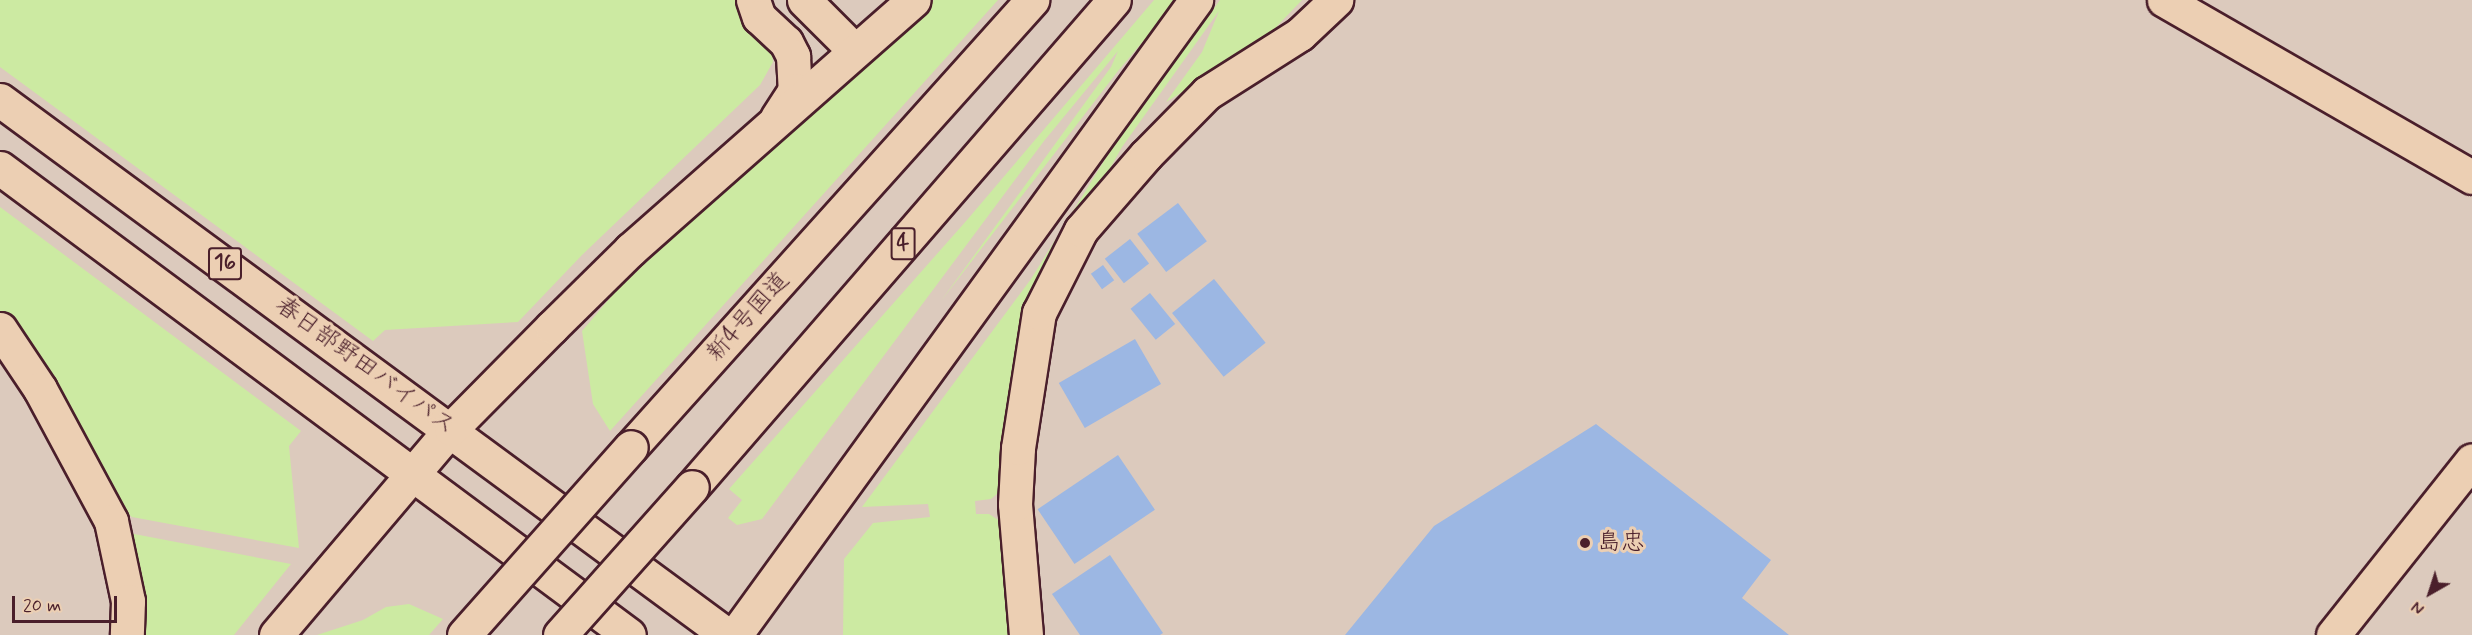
<!DOCTYPE html>
<html>
<head>
<meta charset="utf-8">
<style>
  body { margin:0 }
  #map { position:relative; width:2472px; height:635px; overflow:hidden; background:#dccabd; font-family:Mynerve,"Klee One",sans-serif }
  div>[style] { position:absolute }
  .green>* { inset:0; background:#cceaa2 }
  .building>* { inset:0; background:#9cb7e3; transform-origin:0 0 }
  .roads { filter:drop-shadow(2px 0 #4a1f2b) drop-shadow(-2px 0 #4a1f2b) drop-shadow(0 2px #4a1f2b) drop-shadow(0 -2px #4a1f2b) }
  .street>* { height:33px; margin:-16.5px; padding:0 16.5px; transform-origin:16.5px; border-radius:16.5px; background:#eccfb3 }
  .secondary>* { height:33px; margin:-16.5px; padding:0 16.5px; transform-origin:16.5px; border-radius:16.5px; background:#eccfb3 }
  .highway>* { height:33px; margin:-16.5px; padding:0 16.5px; transform-origin:16.5px; border-radius:16.5px; background:#eccfb3 }
  .bridges { filter:drop-shadow(2px 0 #4a1f2b) drop-shadow(-2px 0 #4a1f2b) drop-shadow(0 2px #4a1f2b) drop-shadow(0 -2px #4a1f2b) }
  .highway-bridge>* { height:33px; margin:-16.5px; padding:0 16.5px; transform-origin:16.5px; border-radius:16.5px; background:#eccfb3 }
  .dots>* { width:16px; height:16px; translate:-50% -50%; box-sizing:border-box; border:3px solid #eccfb3; border-radius:50% }
  span { translate:-50% -50%; white-space:nowrap; text-align:center; line-height:1.15; -webkit-text-stroke:6px #eccfb3; paint-order:stroke }
  .shield-label span { padding:2px 4px; background:#eccfb3; border:2px solid; border-radius:4px; -webkit-text-stroke-width:0 }
  .shield-label { font-size:22px; color:#4a1f2b; font-weight:700 }
  .street-label { font-size:24px; color:#4a1f2b }
  .poi-label { font-size:24px; color:#4a1f2b }
  .left { translate:0 -50%; text-align:left }
  .north { position:absolute; left:2400px; top:563px; width:60px; height:60px; -webkit-text-stroke:4px #eccfb3; paint-order:stroke; rotate:219deg; font-size:16px; font-weight:700; line-height:24px; text-align:center; color:#4a1f2b }
  .north::after { content:''; display:block; margin:auto; width:21px; height:27px; background:#4a1f2b; clip-path:polygon(50% 0,100% 100%,50% 72%,0 100%) }
  .scale { position:absolute; left:12px; top:596px; width:105px; height:27px; box-sizing:border-box; border:3px solid #4a1f2b; border-top:0; padding-left:8px; font-size:18px; line-height:21px; white-space:nowrap; color:#4a1f2b; -webkit-text-stroke:4px #eccfb3; paint-order:stroke }
</style>
</head>
<body>
<div id="map">
  <div class="green">
    <div style="clip-path:polygon(0 0,736px 0,740px 16px,772px 54px,773px 62px,760px 85px,582px 255px,518px 322px,385px 330px,373px 341px,0 67px)"></div>
    <div style="clip-path:polygon(934px 0,998px 0,610px 431px,593px 404px,582px 331px,616px 291px,668px 242px)"></div>
    <div style="clip-path:polygon(1154px 0,1178px 0,1118px 71px,941px 301px,1111px 67px,1118px 51px,1044px 141px,762px 519px,737px 525px,728px 518px,742px 500px,729px 489px,967px 220px)"></div>
    <div style="clip-path:polygon(1220px 0,1302px 0,1258px 46px,1166px 102px,1202px 52px,1219px 11px,1122px 147px,1071px 238px,1004px 488px,991px 499px,975px 501px,976px 514px,989px 514px,1006px 525px,1015px 635px,843px 635px,844px 559px,873px 523px,930px 517px,928px 504px,862px 507px,1031px 279px,1112px 148px)"></div>
    <div style="clip-path:polygon(0 207px,301px 431px,289px 446px,299px 548px,132px 517px,116px 505px,0 313px)"></div>
    <div style="clip-path:polygon(129px 533px,291px 564px,234px 635px,140px 635px)"></div>
    <div style="clip-path:polygon(409px 604px,443px 619px,429px 635px,317px 635px,363px 620px,386px 607px)"></div>
  </div>
  <div class="building">
    <div style="left:1178px;top:203px;width:48px;height:51px;rotate:53deg"></div>
    <div style="left:1130px;top:239px;width:31px;height:32px;rotate:52deg"></div>
    <div style="left:1103px;top:265px;width:19px;height:15px;rotate:54deg"></div>
    <div style="left:1214px;top:279px;width:82px;height:54px;rotate:51deg"></div>
    <div style="left:1150px;top:293px;width:40px;height:25px;rotate:51deg"></div>
    <div style="left:1135px;top:339px;width:52px;height:88px;rotate:60deg"></div>
    <div style="clip-path:polygon(1596px 424px,1771px 560px,1742px 598px,1789px 635px,1345px 635px,1434px 526px)"></div>
    <div style="left:1118px;top:455px;width:66px;height:97px;rotate:56deg"></div>
    <div style="clip-path:polygon(1110px 555px,1163px 633px,1160px 635px,1080px 635px,1052px 594px)"></div>
  </div>
  <div class="roads">
    <div class="street">
      <div style="left:753px;top:0;width:18px;rotate:71deg"></div>
      <div style="left:759px;top:17px;width:37px;rotate:43deg"></div>
      <div style="left:786px;top:42px;width:16px;rotate:63deg"></div>
      <div style="left:793px;top:56px;width:34px;rotate:87deg"></div>
      <div style="left:795px;top:90px;width:33px;rotate:123deg"></div>
      <div style="left:804px;top:0;width:72px;rotate:45deg"></div>
      <div style="left:2164px;top:0;width:355px;rotate:29.9deg"></div>
      <div style="left:0;top:329px;width:72px;rotate:56.3deg"></div>
      <div style="left:40px;top:389px;width:150px;rotate:61.7deg"></div>
      <div style="left:111px;top:521px;width:82px;rotate:78deg"></div>
      <div style="left:128px;top:601px;width:34px;rotate:92deg"></div>
      <div style="left:1026px;top:635px;width:131px;rotate:-94.8deg"></div>
      <div style="left:1015px;top:504px;width:56px;rotate:-86.9deg"></div>
      <div style="left:1018px;top:448px;width:137px;rotate:-81.2deg"></div>
      <div style="left:1039px;top:313px;width:93px;rotate:-63.2deg"></div>
      <div style="left:1081px;top:230px;width:99px;rotate:-49.1deg"></div>
      <div style="left:1146px;top:155px;width:87px;rotate:-45.5deg"></div>
      <div style="left:1207px;top:93px;width:110px;rotate:-32.4deg"></div>
      <div style="left:1300px;top:34px;width:50px;rotate:-43.4deg"></div>
    </div>
    <div class="secondary">
      <div style="left:2333px;top:635px;width:223px;rotate:-51.5deg"></div>
    </div>
    <div class="highway">
      <div style="left:0;top:100px;width:903px;rotate:36.35deg"></div>
      <div style="left:0;top:168px;width:783px;rotate:36.59deg"></div>
      <div style="left:631px;top:447px;width:601px;rotate:-48.1deg"></div>
      <div style="left:692px;top:487px;width:644px;rotate:-49.09deg"></div>
      <div style="left:276px;top:635px;width:270px;rotate:-49.7deg"></div>
      <div style="left:451px;top:429px;width:144px;rotate:-45.3deg"></div>
      <div style="left:552px;top:327px;width:110px;rotate:-44.6deg"></div>
      <div style="left:630px;top:250px;width:378px;rotate:-41.4deg"></div>
      <div style="left:735px;top:635px;width:785px;rotate:-54.02deg"></div>
    </div>
  </div>
  <div class="bridges">
    <div class="highway-bridge">
      <div style="left:464px;top:635px;width:251px;rotate:-48.4deg"></div>
      <div style="left:560px;top:635px;width:198px;rotate:-48.3deg"></div>
    </div>
  </div>
  <div class="dots">
    <div style="left:1585px;top:543px;background:#4a1f2b"></div>
  </div>
  <div class="shield-label">
    <span style="left:903px;top:244px">4</span>
    <span style="left:225px;top:264px">16</span>
  </div>
  <div class="street-label">
    <span style="left:748px;top:317px;rotate:-48deg">新4号国道</span>
    <span style="left:365px;top:366px;rotate:36deg">春日部野田バイパス</span>
  </div>
  <div class="poi-label">
    <span class="left" style="left:1597px;top:543px">島忠</span>
  </div>
  <div class="north">N</div>
  <div class="scale">20 m</div>
</div>
</body>
</html>
